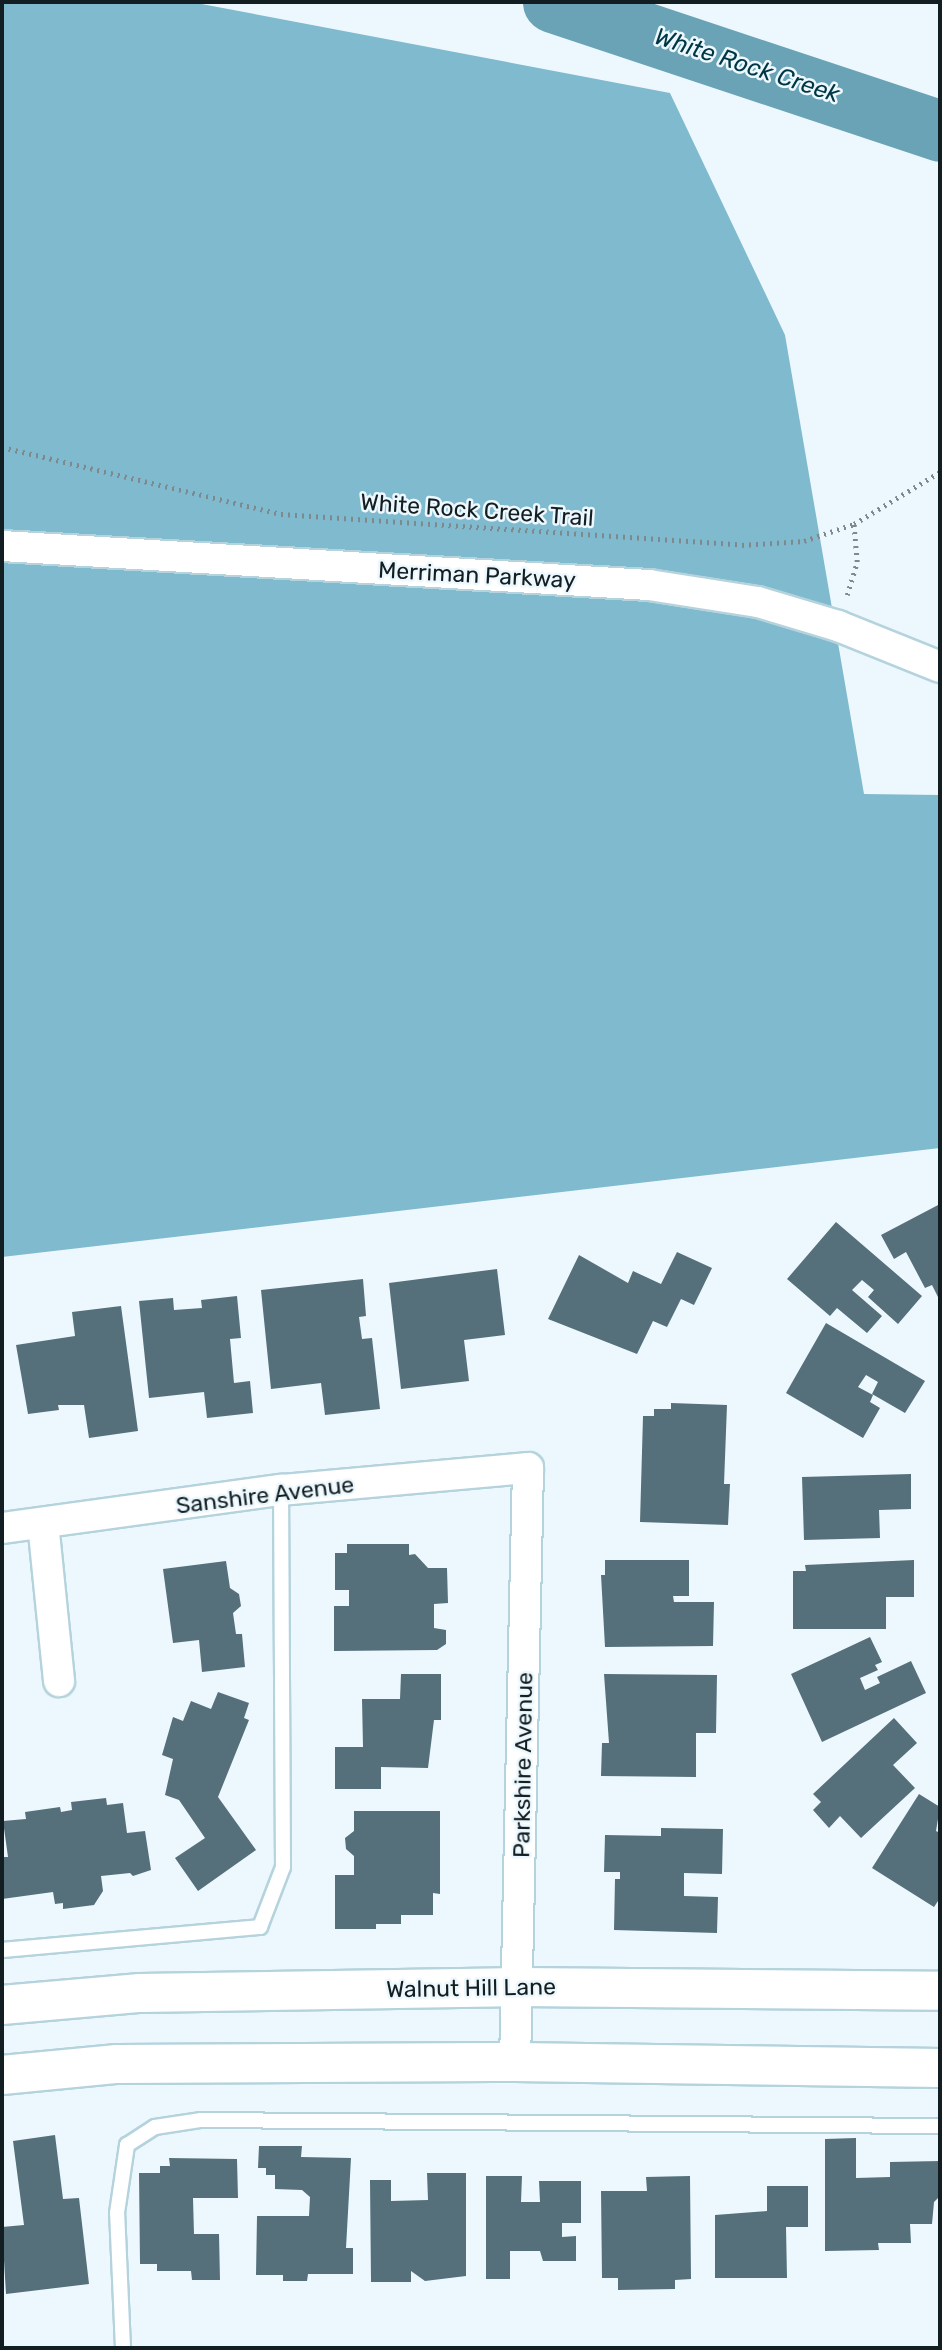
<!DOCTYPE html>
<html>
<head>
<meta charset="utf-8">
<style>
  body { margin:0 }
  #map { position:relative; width:942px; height:2350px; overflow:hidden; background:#ecf8fd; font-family:Rubik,sans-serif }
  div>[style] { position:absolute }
  .forest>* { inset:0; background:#80bace }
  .river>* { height:61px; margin:-30.5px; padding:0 30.5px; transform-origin:30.5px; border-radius:30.5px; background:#6aa3b6 }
  .building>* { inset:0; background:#55707a }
  .path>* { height:4.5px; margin-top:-2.25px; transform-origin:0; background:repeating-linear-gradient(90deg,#7d898d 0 2px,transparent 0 7px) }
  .roads { filter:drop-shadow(2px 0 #b5d3dd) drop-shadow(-2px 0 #b5d3dd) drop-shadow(0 2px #b5d3dd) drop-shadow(0 -2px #b5d3dd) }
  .lane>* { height:14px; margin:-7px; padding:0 7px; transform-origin:7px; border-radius:7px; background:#fff }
  .street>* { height:30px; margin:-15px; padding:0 15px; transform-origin:15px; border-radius:15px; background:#fff }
  .secondary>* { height:38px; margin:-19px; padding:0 19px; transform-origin:19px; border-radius:19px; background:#fff }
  span { translate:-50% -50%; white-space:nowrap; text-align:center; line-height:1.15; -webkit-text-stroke:5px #ecf8fd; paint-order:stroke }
  .street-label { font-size:23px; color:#131e22 }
  .water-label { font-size:24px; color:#003644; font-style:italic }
  .frame { position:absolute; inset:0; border:4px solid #131e22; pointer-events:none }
</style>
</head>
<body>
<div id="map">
  <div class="forest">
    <div style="clip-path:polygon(2px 2px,191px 2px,670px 93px,785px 335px,864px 794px,940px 795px,940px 1148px,2px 1257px)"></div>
  </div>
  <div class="river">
    <div style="left:553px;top:2px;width:408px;rotate:18.4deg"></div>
  </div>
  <div class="building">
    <div style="clip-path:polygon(940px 1204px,940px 1301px,932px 1285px,925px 1288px,906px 1252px,894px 1259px,881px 1235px)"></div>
    <div style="clip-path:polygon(836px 1222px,922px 1296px,898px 1324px,868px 1297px,874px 1290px,862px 1280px,852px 1290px,882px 1316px,867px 1333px,837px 1308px,830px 1316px,787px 1279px)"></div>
    <div style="clip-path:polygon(677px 1252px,712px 1268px,694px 1305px,681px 1299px,667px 1327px,653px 1321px,637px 1354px,548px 1319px,579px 1255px,628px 1283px,633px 1271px,661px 1284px)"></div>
    <div style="clip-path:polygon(497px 1269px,505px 1335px,464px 1340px,469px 1381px,401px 1389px,389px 1283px)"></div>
    <div style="clip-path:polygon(363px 1279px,366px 1316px,359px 1317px,362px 1339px,372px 1338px,380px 1409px,325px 1415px,321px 1383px,271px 1389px,261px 1290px)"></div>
    <div style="clip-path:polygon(237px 1296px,241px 1338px,230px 1339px,234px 1383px,250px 1381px,253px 1413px,207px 1418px,204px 1392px,149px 1398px,139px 1301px,173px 1298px,174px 1310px,202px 1308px,201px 1300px)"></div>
    <div style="clip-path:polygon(121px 1306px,138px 1431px,89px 1438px,84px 1405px,58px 1405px,59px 1410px,28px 1414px,16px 1345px,75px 1336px,72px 1312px)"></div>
    <div style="clip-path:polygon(826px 1323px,925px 1381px,905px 1413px,872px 1394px,878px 1382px,866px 1375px,858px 1387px,873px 1395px,870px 1402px,880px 1408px,863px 1438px,786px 1393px)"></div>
    <div style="clip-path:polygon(671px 1403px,727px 1405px,724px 1484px,730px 1484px,728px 1525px,640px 1522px,643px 1416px,654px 1416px,654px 1409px,671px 1409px)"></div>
    <div style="clip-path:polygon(911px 1474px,911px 1509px,879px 1510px,880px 1538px,804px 1540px,802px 1477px)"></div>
    <div style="clip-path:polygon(347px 1544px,409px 1544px,409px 1555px,415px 1554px,428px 1568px,447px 1568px,448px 1603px,434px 1604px,434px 1628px,446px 1630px,446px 1644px,437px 1650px,334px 1651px,334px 1606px,349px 1606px,349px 1590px,335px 1590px,335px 1553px,347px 1553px)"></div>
    <div style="clip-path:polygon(605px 1560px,689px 1560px,689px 1596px,673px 1596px,674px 1602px,714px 1602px,713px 1646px,605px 1647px,601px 1575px,605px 1575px)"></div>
    <div style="clip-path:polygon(914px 1560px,914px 1597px,886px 1597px,886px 1629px,793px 1629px,793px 1571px,806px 1571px,805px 1565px)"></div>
    <div style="clip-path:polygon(226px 1561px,230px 1588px,239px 1594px,241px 1606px,233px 1613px,236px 1634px,242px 1634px,245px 1667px,202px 1672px,199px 1640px,173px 1643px,163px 1569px)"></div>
    <div style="clip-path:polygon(870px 1637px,882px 1662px,875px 1665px,878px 1670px,860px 1678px,865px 1690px,880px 1683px,877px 1677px,911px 1661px,926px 1693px,822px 1742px,791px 1674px)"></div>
    <div style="clip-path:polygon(401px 1674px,441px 1674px,441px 1720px,434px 1720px,428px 1768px,381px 1767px,381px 1789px,335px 1789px,335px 1747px,363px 1747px,362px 1699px,400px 1699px)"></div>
    <div style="clip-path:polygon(604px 1674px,717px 1675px,716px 1733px,696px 1733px,696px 1777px,601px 1776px,602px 1743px,609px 1743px)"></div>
    <div style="clip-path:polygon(218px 1692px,249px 1703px,244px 1718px,249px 1720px,218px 1797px,256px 1850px,198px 1891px,175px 1858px,205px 1838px,179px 1800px,165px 1795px,173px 1759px,162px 1755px,173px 1717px,183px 1721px,191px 1701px,211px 1709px)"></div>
    <div style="clip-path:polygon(894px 1718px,917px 1743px,893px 1765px,915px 1788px,861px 1838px,840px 1816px,829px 1828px,813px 1810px,821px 1802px,813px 1794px)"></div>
    <div style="clip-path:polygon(919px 1794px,940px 1807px,936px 1831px,940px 1833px,940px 1898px,934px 1907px,872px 1868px)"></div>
    <div style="clip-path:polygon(106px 1798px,107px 1805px,123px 1803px,127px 1833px,145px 1831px,151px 1870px,133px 1876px,130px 1873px,101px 1876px,103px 1891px,94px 1905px,63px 1909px,63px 1903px,55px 1904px,53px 1892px,2px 1899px,2px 1857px,8px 1857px,3px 1821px,26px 1819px,25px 1812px,60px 1807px,61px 1812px,72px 1810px,71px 1802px)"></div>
    <div style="clip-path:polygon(354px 1811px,440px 1811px,440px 1894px,433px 1893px,433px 1915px,401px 1915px,401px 1924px,376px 1924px,376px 1929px,335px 1929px,335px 1875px,354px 1875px,354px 1856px,346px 1849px,345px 1838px,354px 1831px)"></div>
    <div style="clip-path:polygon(661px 1828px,723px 1829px,722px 1874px,684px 1873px,684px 1896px,718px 1897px,717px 1933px,614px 1930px,615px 1879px,620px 1879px,620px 1872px,604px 1872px,605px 1835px,661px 1836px)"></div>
    <div style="clip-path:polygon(55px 2135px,63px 2199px,79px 2198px,89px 2284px,6px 2294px,2px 2227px,24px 2225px,13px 2141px)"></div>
    <div style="clip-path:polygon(856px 2138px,856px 2178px,890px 2177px,890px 2162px,940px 2161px,940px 2196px,934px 2202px,932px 2224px,910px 2224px,911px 2243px,878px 2243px,879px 2250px,825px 2251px,825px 2139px)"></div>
    <div style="clip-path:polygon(259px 2146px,302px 2146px,301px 2157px,351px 2158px,346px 2248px,353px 2248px,353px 2274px,308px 2274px,307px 2281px,283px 2281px,283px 2275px,256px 2275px,257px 2216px,309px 2216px,310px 2197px,302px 2190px,275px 2189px,275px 2175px,266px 2175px,266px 2168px,258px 2168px)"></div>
    <div style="clip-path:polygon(169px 2158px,237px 2159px,238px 2198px,193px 2198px,194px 2234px,219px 2234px,220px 2280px,192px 2280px,191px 2271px,157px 2271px,157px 2264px,140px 2264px,139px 2173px,160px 2173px,160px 2166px,170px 2166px)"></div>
    <div style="clip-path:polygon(427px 2173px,466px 2173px,466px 2276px,425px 2281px,411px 2271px,411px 2282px,371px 2282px,370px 2180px,391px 2180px,391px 2201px,428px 2200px)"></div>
    <div style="clip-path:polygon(486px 2176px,522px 2176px,521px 2202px,540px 2202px,539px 2181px,581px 2181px,581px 2223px,562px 2223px,562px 2237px,576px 2236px,576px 2261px,543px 2261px,540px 2251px,510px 2251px,510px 2279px,486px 2279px)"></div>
    <div style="clip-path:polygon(690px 2176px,691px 2279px,675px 2280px,675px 2289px,618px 2290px,618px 2278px,602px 2278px,601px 2191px,647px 2191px,646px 2177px)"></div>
    <div style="clip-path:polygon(767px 2186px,808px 2186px,808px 2227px,786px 2227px,787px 2278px,715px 2278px,715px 2215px,767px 2211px)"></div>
  </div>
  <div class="path">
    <div style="left:2px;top:447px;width:287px;rotate:13.5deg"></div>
    <div style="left:281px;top:514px;width:462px;rotate:3.8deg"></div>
    <div style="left:742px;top:545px;width:62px;rotate:-3.7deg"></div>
    <div style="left:804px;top:541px;width:53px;rotate:-18.8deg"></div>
    <div style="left:854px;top:524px;width:100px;rotate:-31.2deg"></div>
    <div style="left:847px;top:595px;width:34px;rotate:-73deg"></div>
    <div style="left:857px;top:562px;width:38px;rotate:-95deg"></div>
  </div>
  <div class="roads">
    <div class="lane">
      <div style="left:2px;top:1950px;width:259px;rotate:-5.1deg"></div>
      <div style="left:260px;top:1927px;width:64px;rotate:-69deg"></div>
      <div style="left:283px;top:1867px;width:377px;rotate:-90.3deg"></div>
      <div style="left:123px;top:2348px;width:135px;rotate:-92.5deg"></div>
      <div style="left:117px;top:2213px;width:69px;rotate:-81.6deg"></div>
      <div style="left:127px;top:2145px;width:33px;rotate:-33deg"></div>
      <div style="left:155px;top:2127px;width:47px;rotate:-8.7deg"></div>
      <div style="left:201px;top:2120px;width:739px;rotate:0.47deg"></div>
    </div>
    <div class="street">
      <div style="left:2px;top:546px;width:648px;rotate:3.45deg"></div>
      <div style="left:649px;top:585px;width:110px;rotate:8.9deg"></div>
      <div style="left:758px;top:602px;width:84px;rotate:16.7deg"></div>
      <div style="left:838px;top:626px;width:110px;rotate:21.9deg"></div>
      <div style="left:43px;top:1523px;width:159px;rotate:84.2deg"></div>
      <div style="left:2px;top:1528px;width:282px;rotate:-7.8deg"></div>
      <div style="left:281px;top:1490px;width:248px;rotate:-5.1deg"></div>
      <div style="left:528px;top:1468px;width:594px;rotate:91.25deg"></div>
    </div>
    <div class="secondary">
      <div style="left:2px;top:2005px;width:139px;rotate:-5deg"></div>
      <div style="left:140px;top:1993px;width:379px;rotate:-0.9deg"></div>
      <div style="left:519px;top:1987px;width:421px;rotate:0.5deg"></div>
      <div style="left:2px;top:2075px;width:116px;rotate:-5.5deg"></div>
      <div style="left:117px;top:2064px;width:398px;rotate:-0.3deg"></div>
      <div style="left:515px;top:2062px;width:425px;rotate:0.8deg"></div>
    </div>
  </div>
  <div class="street-label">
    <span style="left:477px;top:510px;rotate:4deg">White Rock Creek Trail</span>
    <span style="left:477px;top:575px;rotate:3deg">Merriman Parkway</span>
    <span style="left:265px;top:1495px;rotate:-7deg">Sanshire Avenue</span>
    <span style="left:523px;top:1765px;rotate:-89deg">Parkshire Avenue</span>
    <span style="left:471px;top:1988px;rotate:-1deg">Walnut Hill Lane</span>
  </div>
  <div class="water-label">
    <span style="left:747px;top:66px;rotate:18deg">White Rock Creek</span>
  </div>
  <div class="frame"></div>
</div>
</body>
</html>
